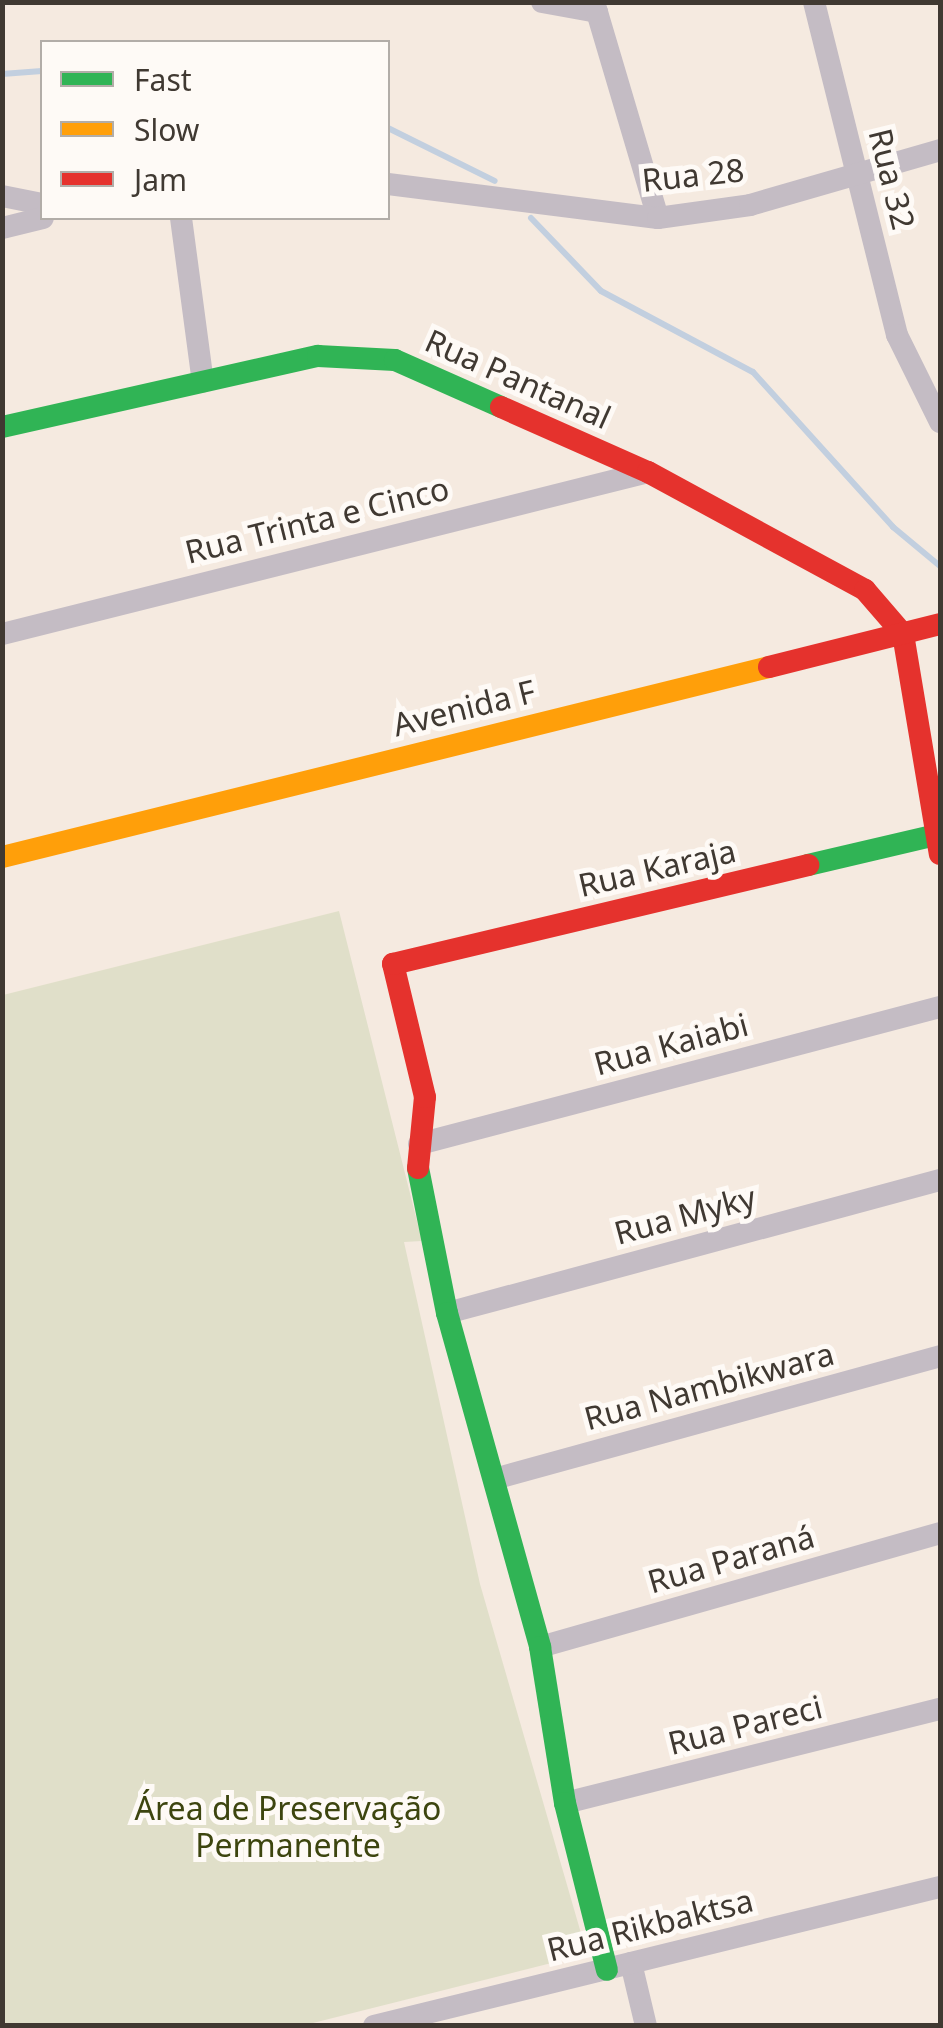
<!DOCTYPE html>
<html>
<head>
<meta charset="utf-8">
<style>
  body { margin:0 }
  #map { position:relative; width:943px; height:2028px; overflow:hidden; background:#f5eae0; font-family:"Noto Sans",sans-serif }
  div>[style] { position:absolute }
  .green>* { inset:0; background:#e0dfc9 }
  .stream>* { height:6px; margin:-3px; padding:0 3px; transform-origin:3px; border-radius:3px; background:#c2cfdf }
  .street>* { height:22px; margin:-11px; padding:0 11px; transform-origin:11px; border-radius:11px; background:#c4bcc4 }
  .fast>* { height:22px; margin:-11px; padding:0 11px; transform-origin:11px; border-radius:11px; background:#30b455 }
  .slow>* { height:22px; margin:-11px; padding:0 11px; transform-origin:11px; border-radius:11px; background:#ff9f0a }
  .jam>* { height:22px; margin:-11px; padding:0 11px; transform-origin:11px; border-radius:11px; background:#e5322d }
  span { translate:-50% -50%; white-space:nowrap; text-align:center; line-height:1.15; -webkit-text-stroke:10px #fefaf6; paint-order:stroke }
  .street-label { font-size:32px; color:#403932 }
  .park-label { font-size:32px; color:#3d450f }
  .frame { position:absolute; inset:0; border:5px solid #403932; pointer-events:none }
  .legend { position:absolute; left:40px; top:40px; width:350px; height:180px; box-sizing:border-box; background:#fefaf6; border:2px solid #b2ada8; margin:0; padding:12px 18px; list-style:none; font-size:30px; color:#403932 }
  .legend li { display:flex; align-items:center; gap:20px; height:50px }
  .legend b { width:50px; border:2px solid #b2ada8 }
</style>
</head>
<body>
<div id="map">
  <div class="green">
    <div style="clip-path:polygon(339px 911px,422px 1241px,404px 1242px,480px 1584px,587px 1954px,305px 2025px,3px 2026px,3px 995px)"></div>
  </div>
  <div class="stream">
    <div style="left:2px;top:74px;width:40px;rotate:-4.3deg"></div>
    <div style="left:388px;top:128px;width:119px;rotate:26.4deg"></div>
    <div style="left:531px;top:218px;width:101px;rotate:46.2deg"></div>
    <div style="left:601px;top:291px;width:172px;rotate:28.1deg"></div>
    <div style="left:753px;top:372px;width:209px;rotate:47.9deg"></div>
    <div style="left:893px;top:527px;width:61px;rotate:39.7deg"></div>
  </div>
  <div class="street">
    <div style="left:542px;top:2px;width:56px;rotate:10.3deg"></div>
    <div style="left:594px;top:2px;width:225px;rotate:73.5deg"></div>
    <div style="left:814px;top:2px;width:343px;rotate:76deg"></div>
    <div style="left:897px;top:335px;width:97px;rotate:63.7deg"></div>
    <div style="left:388px;top:184px;width:272px;rotate:7.2deg"></div>
    <div style="left:658px;top:218px;width:93px;rotate:-8deg"></div>
    <div style="left:750px;top:205px;width:198px;rotate:-16.1deg"></div>
    <div style="left:2px;top:196px;width:41px;rotate:11.3deg"></div>
    <div style="left:181px;top:218px;width:165px;rotate:82.4deg"></div>
    <div style="left:2px;top:228px;width:42px;rotate:-13.7deg"></div>
    <div style="left:2px;top:634px;width:666px;rotate:-14.08deg"></div>
    <div style="left:419px;top:1144px;width:539px;rotate:-14.73deg"></div>
    <div style="left:447px;top:1313px;width:511px;rotate:-15.1deg"></div>
    <div style="left:494px;top:1479px;width:463px;rotate:-15.4deg"></div>
    <div style="left:540px;top:1647px;width:416px;rotate:-15.9deg"></div>
    <div style="left:565px;top:1803px;width:387px;rotate:-14.1deg"></div>
    <div style="left:631px;top:1963px;width:65px;rotate:76.6deg"></div>
    <div style="left:374px;top:2026px;width:583px;rotate:-13.8deg"></div>
  </div>
  <div class="fast">
    <div style="left:2px;top:427px;width:324px;rotate:-12.7deg"></div>
    <div style="left:318px;top:356px;width:77px;rotate:3deg"></div>
    <div style="left:395px;top:360px;width:116px;rotate:23.9deg"></div>
    <div style="left:808px;top:865px;width:131px;rotate:-13.2deg"></div>
    <div style="left:418px;top:1168px;width:148px;rotate:78.7deg"></div>
    <div style="left:447px;top:1313px;width:347px;rotate:74.4deg"></div>
    <div style="left:540px;top:1647px;width:158px;rotate:80.9deg"></div>
    <div style="left:565px;top:1803px;width:172px;rotate:75.9deg"></div>
  </div>
  <div class="slow">
    <div style="left:2px;top:857px;width:790px;rotate:-13.91deg"></div>
  </div>
  <div class="jam">
    <div style="left:501px;top:407px;width:161px;rotate:23.9deg"></div>
    <div style="left:648px;top:472px;width:247px;rotate:28.5deg"></div>
    <div style="left:865px;top:590px;width:58px;rotate:49.2deg"></div>
    <div style="left:903px;top:634px;width:223px;rotate:80.5deg"></div>
    <div style="left:769px;top:667px;width:176px;rotate:-14.1deg"></div>
    <div style="left:418px;top:1168px;width:71px;rotate:-84.4deg"></div>
    <div style="left:425px;top:1097px;width:137px;rotate:-103.5deg"></div>
    <div style="left:393px;top:964px;width:427px;rotate:-13.4deg"></div>
  </div>
  <div class="street-label">
    <span style="left:693px;top:175px;rotate:-6deg">Rua 28</span>
    <span style="left:892px;top:179px;rotate:76deg">Rua 32</span>
    <span style="left:518px;top:379px;rotate:24deg">Rua Pantanal</span>
    <span style="left:317px;top:520px;rotate:-14deg">Rua Trinta e Cinco</span>
    <span style="left:464px;top:708px;rotate:-14deg">Avenida F</span>
    <span style="left:657px;top:868px;rotate:-13deg">Rua Karaja</span>
    <span style="left:671px;top:1044px;rotate:-15deg">Rua Kaiabi</span>
    <span style="left:685px;top:1215px;rotate:-15deg">Rua Myky</span>
    <span style="left:709px;top:1386px;rotate:-15deg">Rua Nambikwara</span>
    <span style="left:731px;top:1559px;rotate:-16deg">Rua Paraná</span>
    <span style="left:745px;top:1725px;rotate:-14deg">Rua Pareci</span>
    <span style="left:650px;top:1925px;rotate:-14deg">Rua Rikbaktsa</span>
  </div>
  <div class="park-label">
    <span style="left:288px;top:1827px">Área de Preservação<br>Permanente</span>
  </div>
  <div class="frame"></div>
  <ul class="legend">
  <li><b style="height:12px;background:#30b455"></b>Fast</li>
  <li><b style="height:12px;background:#ff9f0a"></b>Slow</li>
  <li><b style="height:12px;background:#e5322d"></b>Jam</li>
  </ul>
</div>
</body>
</html>
